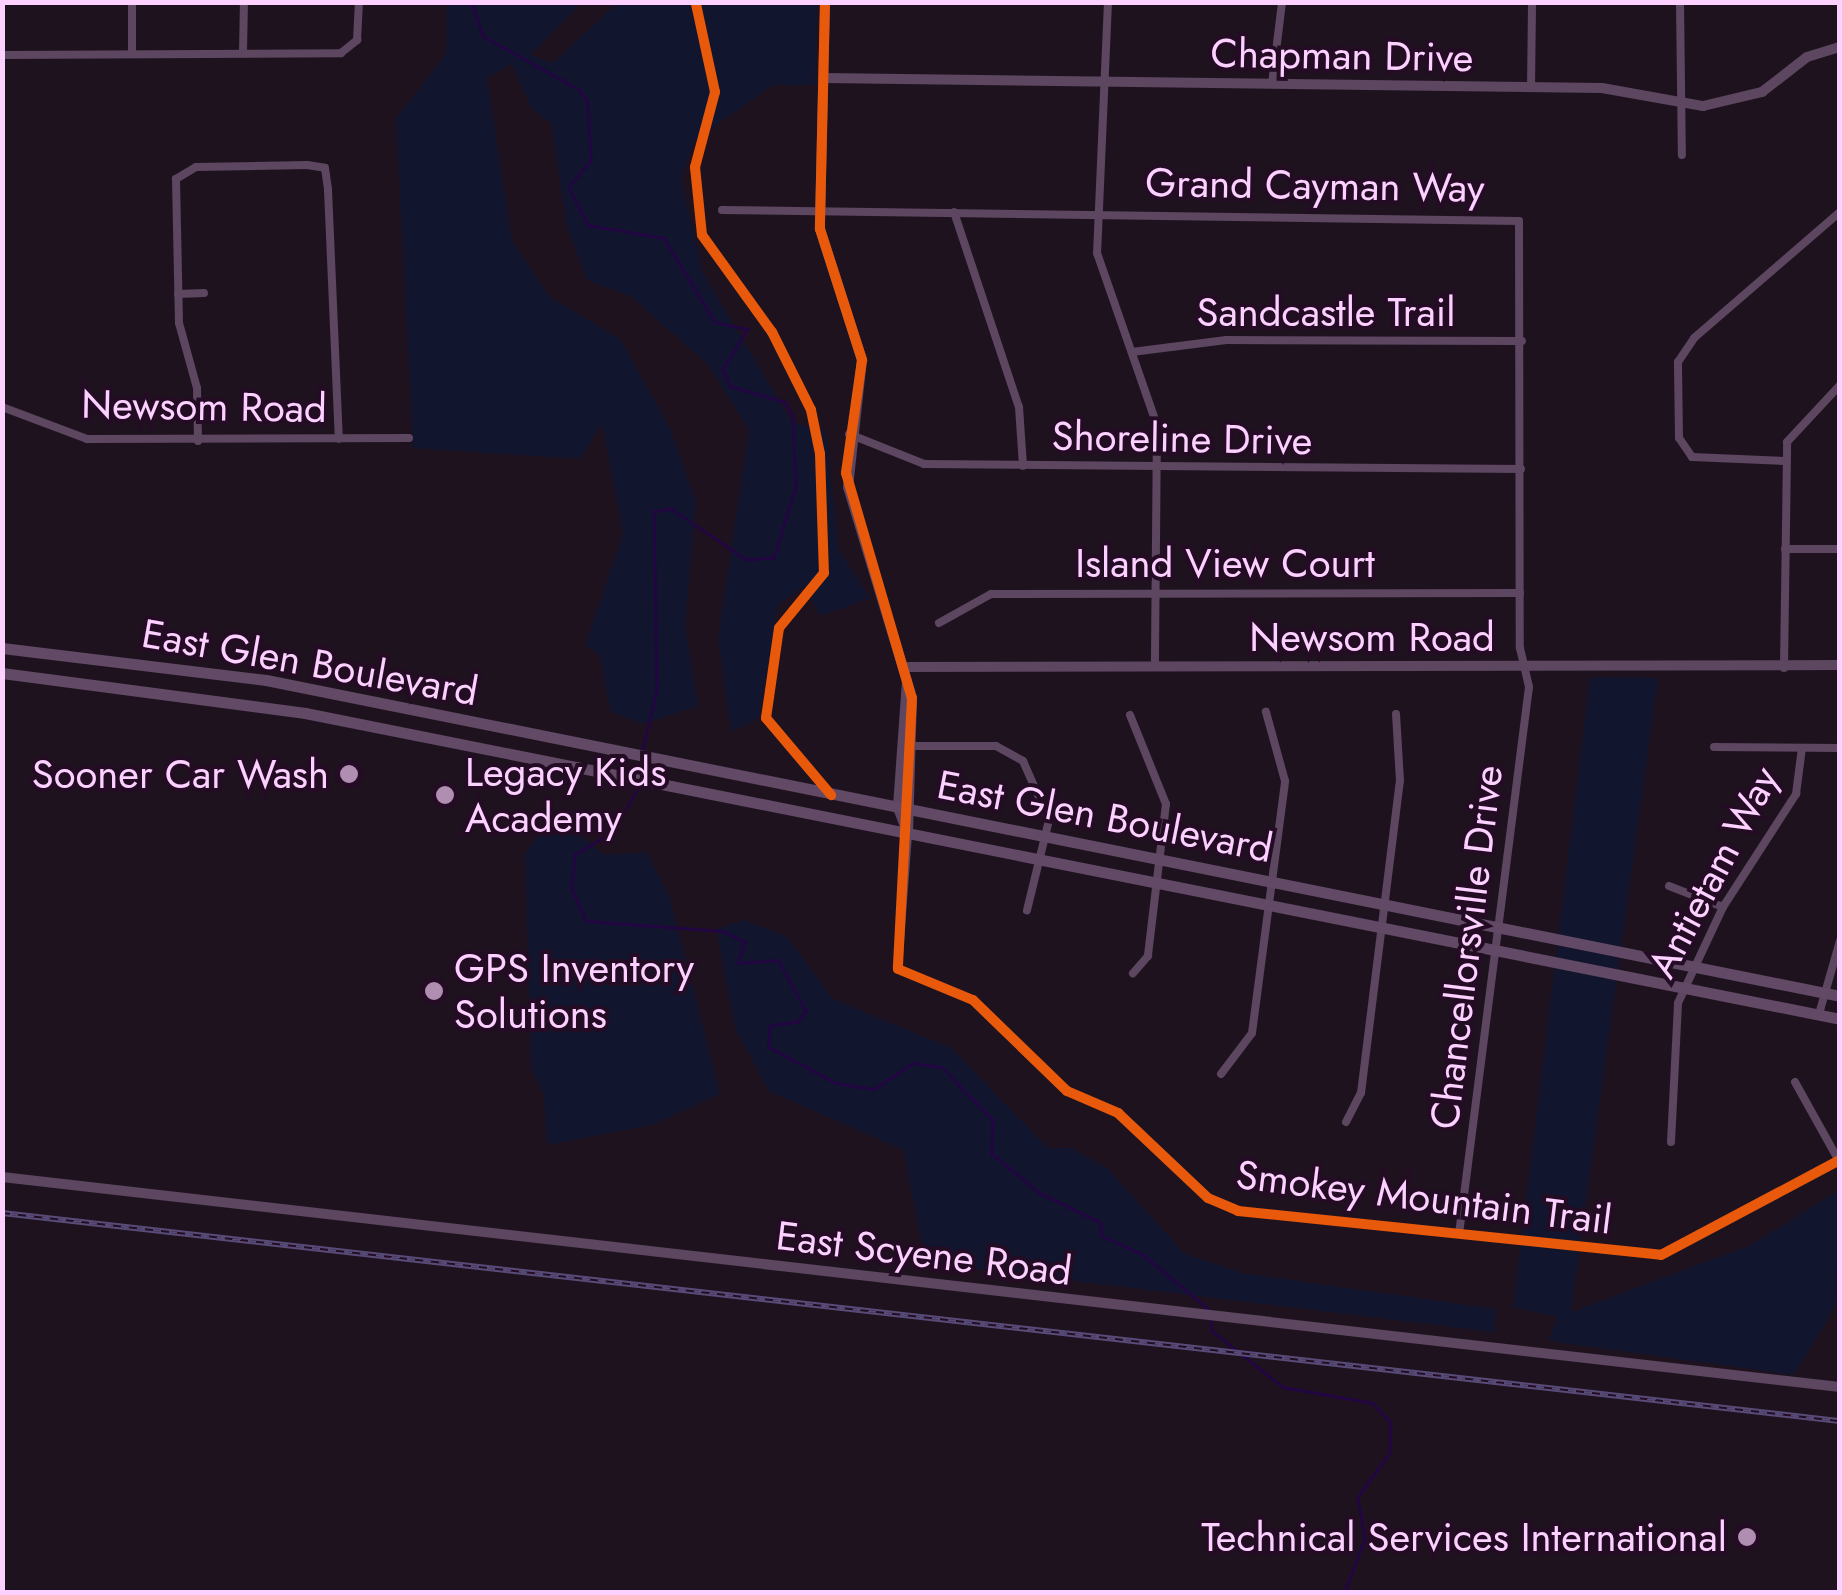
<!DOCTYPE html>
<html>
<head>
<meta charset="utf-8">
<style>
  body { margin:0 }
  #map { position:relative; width:1842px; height:1595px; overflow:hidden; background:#1f121f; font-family:Jost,sans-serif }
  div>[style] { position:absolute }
  .green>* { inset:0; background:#11152d }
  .stream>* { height:2.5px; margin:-1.25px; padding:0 1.25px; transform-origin:1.25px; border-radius:1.25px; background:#220642 }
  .minor>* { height:8px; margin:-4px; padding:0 4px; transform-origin:4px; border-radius:4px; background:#5d4660 }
  .tertiary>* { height:10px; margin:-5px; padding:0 5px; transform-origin:5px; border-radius:5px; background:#5d4660 }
  .secondary>* { height:11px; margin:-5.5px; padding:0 5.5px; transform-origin:5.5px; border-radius:5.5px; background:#624966 }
  .rail>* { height:6px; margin-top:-3px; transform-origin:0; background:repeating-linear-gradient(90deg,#240c25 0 8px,#584b78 0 16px); box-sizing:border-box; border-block:2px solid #584b78 }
  .cycleway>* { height:10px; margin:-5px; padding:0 5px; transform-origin:5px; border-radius:5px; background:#e8590c }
  .dots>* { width:28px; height:28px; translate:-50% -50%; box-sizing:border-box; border:5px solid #240c25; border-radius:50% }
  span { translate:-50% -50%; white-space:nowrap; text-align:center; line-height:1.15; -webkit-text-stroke:8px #240c25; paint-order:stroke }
  .street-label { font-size:40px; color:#fcd0ff }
  .poi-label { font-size:40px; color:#fcd0ff }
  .left { translate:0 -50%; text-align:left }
  .right { translate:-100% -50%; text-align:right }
  .frame { position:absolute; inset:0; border:5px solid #fcd0ff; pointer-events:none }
</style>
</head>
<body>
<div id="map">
  <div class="green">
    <div style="clip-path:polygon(447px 3px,581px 3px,531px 55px,553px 63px,617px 3px,817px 3px,815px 85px,773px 85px,694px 141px,681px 179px,703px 273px,792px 422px,826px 431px,839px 550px,870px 598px,821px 616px,803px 587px,778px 605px,759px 718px,731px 732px,718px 638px,749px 430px,708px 365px,632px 297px,587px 280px,567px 227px,551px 123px,532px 109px,511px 64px,487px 78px,512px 241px,550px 297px,621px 340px,670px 428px,696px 502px,685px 625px,698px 706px,643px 724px,611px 711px,599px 655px,585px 646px,623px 533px,602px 424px,580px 459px,413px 448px,396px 118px,446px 54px)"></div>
    <div style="clip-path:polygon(1590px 677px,1658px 678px,1571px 1312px,1749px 1246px,1839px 1190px,1836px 1305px,1794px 1375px,1548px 1341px,1558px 1317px,1513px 1307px)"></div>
    <div style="clip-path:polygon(552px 810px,575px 810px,578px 833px,604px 855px,647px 852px,670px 898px,720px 1094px,652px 1125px,547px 1145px,544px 1096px,531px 1068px,525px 855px)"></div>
    <div style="clip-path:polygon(743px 920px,786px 936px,833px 999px,951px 1048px,1048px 1148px,1072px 1148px,1108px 1169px,1185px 1254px,1242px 1273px,1496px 1309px,1494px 1332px,926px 1263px,903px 1150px,769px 1091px,735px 1028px,716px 929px)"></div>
  </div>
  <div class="stream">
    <div style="left:472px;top:2px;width:36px;rotate:72deg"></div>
    <div style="left:483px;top:36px;width:111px;rotate:29.1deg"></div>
    <div style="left:580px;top:90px;width:15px;rotate:58deg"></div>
    <div style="left:588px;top:103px;width:58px;rotate:87deg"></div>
    <div style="left:591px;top:161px;width:34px;rotate:130deg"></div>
    <div style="left:569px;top:187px;width:42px;rotate:63.4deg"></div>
    <div style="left:588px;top:225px;width:77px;rotate:9.7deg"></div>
    <div style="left:664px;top:238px;width:98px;rotate:58.7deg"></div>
    <div style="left:715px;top:322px;width:34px;rotate:12deg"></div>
    <div style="left:748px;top:329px;width:48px;rotate:121.4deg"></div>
    <div style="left:723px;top:370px;width:17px;rotate:66deg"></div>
    <div style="left:730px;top:386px;width:57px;rotate:16.2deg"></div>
    <div style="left:785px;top:402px;width:16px;rotate:60deg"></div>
    <div style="left:793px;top:416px;width:71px;rotate:87.6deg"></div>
    <div style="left:796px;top:487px;width:74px;rotate:107.2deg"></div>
    <div style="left:774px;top:558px;width:28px;rotate:176deg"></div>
    <div style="left:746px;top:560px;width:91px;rotate:-145.8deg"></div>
    <div style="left:671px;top:509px;width:17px;rotate:170deg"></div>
    <div style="left:654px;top:512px;width:178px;rotate:89deg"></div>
    <div style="left:657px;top:690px;width:65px;rotate:103.4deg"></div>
    <div style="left:639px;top:786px;width:51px;rotate:118.1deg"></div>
    <div style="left:615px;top:831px;width:47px;rotate:149deg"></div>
    <div style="left:575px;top:855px;width:33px;rotate:95deg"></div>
    <div style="left:572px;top:888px;width:36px;rotate:67deg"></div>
    <div style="left:586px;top:921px;width:137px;rotate:4.2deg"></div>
    <div style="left:723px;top:931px;width:25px;rotate:27deg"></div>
    <div style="left:745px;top:942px;width:22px;rotate:108deg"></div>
    <div style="left:738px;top:963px;width:40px;rotate:-4.3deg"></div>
    <div style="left:778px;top:960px;width:58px;rotate:61.2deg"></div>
    <div style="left:806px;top:1011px;width:14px;rotate:126deg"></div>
    <div style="left:798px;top:1022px;width:28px;rotate:172deg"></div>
    <div style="left:770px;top:1026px;width:21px;rotate:93deg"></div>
    <div style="left:769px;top:1047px;width:76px;rotate:28.2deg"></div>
    <div style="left:836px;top:1083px;width:38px;rotate:9deg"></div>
    <div style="left:874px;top:1089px;width:47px;rotate:-33.7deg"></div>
    <div style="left:913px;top:1063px;width:29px;rotate:8deg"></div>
    <div style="left:942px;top:1067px;width:74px;rotate:46.1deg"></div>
    <div style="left:993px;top:1120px;width:34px;rotate:92deg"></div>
    <div style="left:992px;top:1154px;width:62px;rotate:39.1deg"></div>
    <div style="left:1040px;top:1193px;width:67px;rotate:25.8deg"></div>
    <div style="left:1100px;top:1222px;width:14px;rotate:82deg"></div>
    <div style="left:1102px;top:1236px;width:44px;rotate:24.2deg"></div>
    <div style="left:1142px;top:1254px;width:88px;rotate:39.5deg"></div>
    <div style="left:1211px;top:1318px;width:13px;rotate:86deg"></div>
    <div style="left:1212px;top:1331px;width:90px;rotate:38.3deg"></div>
    <div style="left:1283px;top:1387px;width:91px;rotate:10.1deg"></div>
    <div style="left:1373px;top:1403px;width:26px;rotate:47deg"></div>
    <div style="left:1391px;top:1422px;width:31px;rotate:92deg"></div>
    <div style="left:1390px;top:1453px;width:54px;rotate:126deg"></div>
    <div style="left:1358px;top:1497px;width:43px;rotate:80.5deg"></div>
    <div style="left:1365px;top:1539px;width:57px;rotate:110.7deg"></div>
  </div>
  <div class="minor">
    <div style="left:132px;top:2px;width:49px;rotate:90deg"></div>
    <div style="left:1108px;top:2px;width:251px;rotate:92.5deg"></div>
    <div style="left:1097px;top:253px;width:182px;rotate:70.8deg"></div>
    <div style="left:1157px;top:425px;width:242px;rotate:90.5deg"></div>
    <div style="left:1680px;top:2px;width:153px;rotate:89.3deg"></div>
    <div style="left:243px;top:52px;width:50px;rotate:-88.9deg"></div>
    <div style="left:2px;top:55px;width:339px;rotate:-0.3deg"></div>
    <div style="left:341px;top:53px;width:21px;rotate:-39deg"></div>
    <div style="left:357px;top:40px;width:38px;rotate:-87deg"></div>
    <div style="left:1272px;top:84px;width:83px;rotate:-83deg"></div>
    <div style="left:1531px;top:88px;width:86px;rotate:-89.3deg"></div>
    <div style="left:722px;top:210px;width:797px;rotate:0.79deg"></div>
    <div style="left:1519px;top:221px;width:427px;rotate:89.9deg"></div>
    <div style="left:1520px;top:648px;width:40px;rotate:77deg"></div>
    <div style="left:1529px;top:687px;width:551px;rotate:97.29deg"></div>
    <div style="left:954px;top:212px;width:206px;rotate:71.6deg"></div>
    <div style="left:1019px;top:407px;width:59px;rotate:86.1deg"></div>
    <div style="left:178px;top:294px;width:26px;rotate:-2deg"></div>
    <div style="left:1132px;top:352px;width:95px;rotate:-7.3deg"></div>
    <div style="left:1226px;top:340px;width:296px;rotate:0.2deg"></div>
    <div style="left:2px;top:407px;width:91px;rotate:20.6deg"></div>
    <div style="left:87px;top:439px;width:322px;rotate:-0.2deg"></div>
    <div style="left:849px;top:434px;width:81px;rotate:21.8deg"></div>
    <div style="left:924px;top:464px;width:597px;rotate:0.48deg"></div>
    <div style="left:198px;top:441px;width:53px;rotate:-91.1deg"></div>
    <div style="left:197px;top:388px;width:67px;rotate:-105.5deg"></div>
    <div style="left:179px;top:323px;width:144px;rotate:-91.2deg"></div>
    <div style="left:176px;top:179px;width:23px;rotate:-31deg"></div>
    <div style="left:196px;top:167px;width:111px;rotate:-1deg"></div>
    <div style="left:307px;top:165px;width:18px;rotate:9deg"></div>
    <div style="left:325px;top:168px;width:22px;rotate:82deg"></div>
    <div style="left:328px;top:190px;width:249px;rotate:87.5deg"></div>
    <div style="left:1786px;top:461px;width:94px;rotate:-177.6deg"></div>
    <div style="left:1692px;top:457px;width:23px;rotate:-124deg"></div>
    <div style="left:1679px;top:438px;width:76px;rotate:-90.8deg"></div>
    <div style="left:1678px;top:362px;width:29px;rotate:-56deg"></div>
    <div style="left:1694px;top:338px;width:193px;rotate:-40.8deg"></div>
    <div style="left:1785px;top:549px;width:55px"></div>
    <div style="left:939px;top:623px;width:60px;rotate:-29.1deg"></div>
    <div style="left:991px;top:594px;width:529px;rotate:-0.11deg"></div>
    <div style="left:1784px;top:668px;width:226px;rotate:-89.2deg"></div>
    <div style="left:1787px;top:442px;width:78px;rotate:-47.1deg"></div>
    <div style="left:1130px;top:715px;width:96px;rotate:68deg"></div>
    <div style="left:1166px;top:804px;width:153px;rotate:96.8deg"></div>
    <div style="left:1148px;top:956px;width:23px;rotate:131deg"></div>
    <div style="left:907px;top:746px;width:89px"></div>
    <div style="left:996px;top:746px;width:31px;rotate:29deg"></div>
    <div style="left:1023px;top:761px;width:64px;rotate:66.2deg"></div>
    <div style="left:1049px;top:820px;width:93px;rotate:103.7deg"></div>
    <div style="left:1714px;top:747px;width:126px;rotate:0.5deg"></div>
    <div style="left:908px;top:835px;width:134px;rotate:94.3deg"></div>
    <div style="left:898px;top:969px;width:81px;rotate:22.5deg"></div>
    <div style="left:973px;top:1000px;width:131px;rotate:44.1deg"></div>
    <div style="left:1067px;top:1091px;width:56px;rotate:23.3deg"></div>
    <div style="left:1118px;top:1113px;width:124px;rotate:43.4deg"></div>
    <div style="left:1208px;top:1198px;width:33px;rotate:23deg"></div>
    <div style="left:1238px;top:1211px;width:425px;rotate:5.9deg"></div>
    <div style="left:1661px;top:1255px;width:203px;rotate:-28deg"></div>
    <div style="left:1669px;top:886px;width:58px;rotate:21.3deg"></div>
    <div style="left:1819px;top:1014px;width:76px;rotate:-74deg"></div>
    <div style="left:1221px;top:1074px;width:51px;rotate:-52.9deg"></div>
    <div style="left:1252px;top:1033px;width:254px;rotate:-82.5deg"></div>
    <div style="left:1285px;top:781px;width:72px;rotate:-105.4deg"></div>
    <div style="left:1795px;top:1082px;width:90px;rotate:60.9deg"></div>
    <div style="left:1346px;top:1122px;width:33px;rotate:-63deg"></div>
    <div style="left:1361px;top:1093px;width:314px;rotate:-82.9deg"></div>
    <div style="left:1400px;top:781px;width:67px;rotate:-93.4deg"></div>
    <div style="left:1671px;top:1142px;width:139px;rotate:-87.1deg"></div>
    <div style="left:1678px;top:1003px;width:106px;rotate:-64.9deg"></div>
    <div style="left:1723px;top:907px;width:135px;rotate:-57.1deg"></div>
    <div style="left:1796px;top:794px;width:46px;rotate:-82.6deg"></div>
  </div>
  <div class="tertiary">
    <div style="left:825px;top:2px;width:227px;rotate:91.3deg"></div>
    <div style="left:820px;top:229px;width:138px;rotate:72.2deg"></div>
    <div style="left:862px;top:360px;width:128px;rotate:96.3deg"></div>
    <div style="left:848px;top:487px;width:220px;rotate:73.1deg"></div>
    <div style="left:912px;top:698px;width:137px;rotate:91.7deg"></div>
    <div style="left:824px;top:78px;width:778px;rotate:0.74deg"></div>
    <div style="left:1602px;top:88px;width:103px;rotate:10.1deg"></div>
    <div style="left:1703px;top:106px;width:61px;rotate:-13.3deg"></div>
    <div style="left:1762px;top:92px;width:57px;rotate:-37.9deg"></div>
    <div style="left:1807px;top:57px;width:34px;rotate:-17deg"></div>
    <div style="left:905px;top:667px;width:935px;rotate:-0.12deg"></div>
    <div style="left:907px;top:681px;width:127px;rotate:94.1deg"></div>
    <div style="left:898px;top:808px;width:28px;rotate:69deg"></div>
    <div style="left:2px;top:1177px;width:1850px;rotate:6.52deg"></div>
  </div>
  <div class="secondary">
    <div style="left:2px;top:648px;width:266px;rotate:6.9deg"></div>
    <div style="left:266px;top:680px;width:1605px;rotate:11.35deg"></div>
    <div style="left:2px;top:673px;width:306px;rotate:7.5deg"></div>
    <div style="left:305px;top:713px;width:1565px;rotate:11.27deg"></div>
  </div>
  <div class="rail">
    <div style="left:2px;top:1213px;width:1850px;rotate:6.46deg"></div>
  </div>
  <div class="cycleway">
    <div style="left:825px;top:2px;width:227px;rotate:91.3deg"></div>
    <div style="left:820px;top:229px;width:138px;rotate:72.2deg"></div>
    <div style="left:862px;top:360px;width:114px;rotate:98.1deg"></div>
    <div style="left:846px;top:473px;width:234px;rotate:73.7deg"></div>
    <div style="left:912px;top:698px;width:271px;rotate:93deg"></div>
    <div style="left:898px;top:969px;width:81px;rotate:22.5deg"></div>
    <div style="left:973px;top:1000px;width:131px;rotate:44.1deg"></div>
    <div style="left:1067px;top:1091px;width:56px;rotate:23.3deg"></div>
    <div style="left:1118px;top:1113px;width:124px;rotate:43.4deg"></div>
    <div style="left:1208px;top:1198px;width:33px;rotate:23deg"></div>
    <div style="left:1238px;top:1211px;width:425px;rotate:5.9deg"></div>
    <div style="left:1661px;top:1255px;width:203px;rotate:-28deg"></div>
    <div style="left:696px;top:4px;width:90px;rotate:77.8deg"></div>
    <div style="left:715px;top:92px;width:78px;rotate:104.9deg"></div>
    <div style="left:695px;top:167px;width:68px;rotate:84.1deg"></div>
    <div style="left:702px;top:235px;width:120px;rotate:54.2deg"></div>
    <div style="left:772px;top:332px;width:87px;rotate:63.4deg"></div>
    <div style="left:811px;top:410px;width:45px;rotate:78.4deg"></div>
    <div style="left:820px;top:454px;width:119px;rotate:88.1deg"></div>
    <div style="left:824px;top:573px;width:71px;rotate:129.3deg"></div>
    <div style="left:779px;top:628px;width:91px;rotate:98.2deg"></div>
    <div style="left:766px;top:718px;width:101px;rotate:49.8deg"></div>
  </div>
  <div class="dots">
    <div style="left:349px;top:774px;background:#af8eb1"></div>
    <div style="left:445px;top:795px;background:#af8eb1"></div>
    <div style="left:434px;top:991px;background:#af8eb1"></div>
    <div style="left:1747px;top:1537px;background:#af8eb1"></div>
  </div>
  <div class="street-label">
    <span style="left:1342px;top:55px;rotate:1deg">Chapman Drive</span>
    <span style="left:1315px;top:185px;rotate:1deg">Grand Cayman Way</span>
    <span style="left:1326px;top:312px">Sandcastle Trail</span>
    <span style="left:204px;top:406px;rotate:1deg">Newsom Road</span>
    <span style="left:1182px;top:438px;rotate:1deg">Shoreline Drive</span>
    <span style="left:1225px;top:563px">Island View Court</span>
    <span style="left:1372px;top:637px">Newsom Road</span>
    <span style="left:310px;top:662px;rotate:10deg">East Glen Boulevard</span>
    <span style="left:1105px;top:816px;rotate:11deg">East Glen Boulevard</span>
    <span style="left:1713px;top:872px;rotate:-62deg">Antietam Way</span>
    <span style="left:1466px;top:947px;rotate:-83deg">Chancellorsville Drive</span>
    <span style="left:1424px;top:1197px;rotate:7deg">Smokey Mountain Trail</span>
    <span style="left:924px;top:1253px;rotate:7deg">East Scyene Road</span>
  </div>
  <div class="poi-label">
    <span class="left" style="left:465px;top:795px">Legacy Kids<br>Academy</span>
    <span class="right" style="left:329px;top:774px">Sooner Car Wash</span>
    <span class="left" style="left:454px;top:991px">GPS Inventory<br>Solutions</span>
    <span class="right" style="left:1727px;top:1537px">Technical Services International</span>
  </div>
  <div class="frame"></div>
</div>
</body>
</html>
